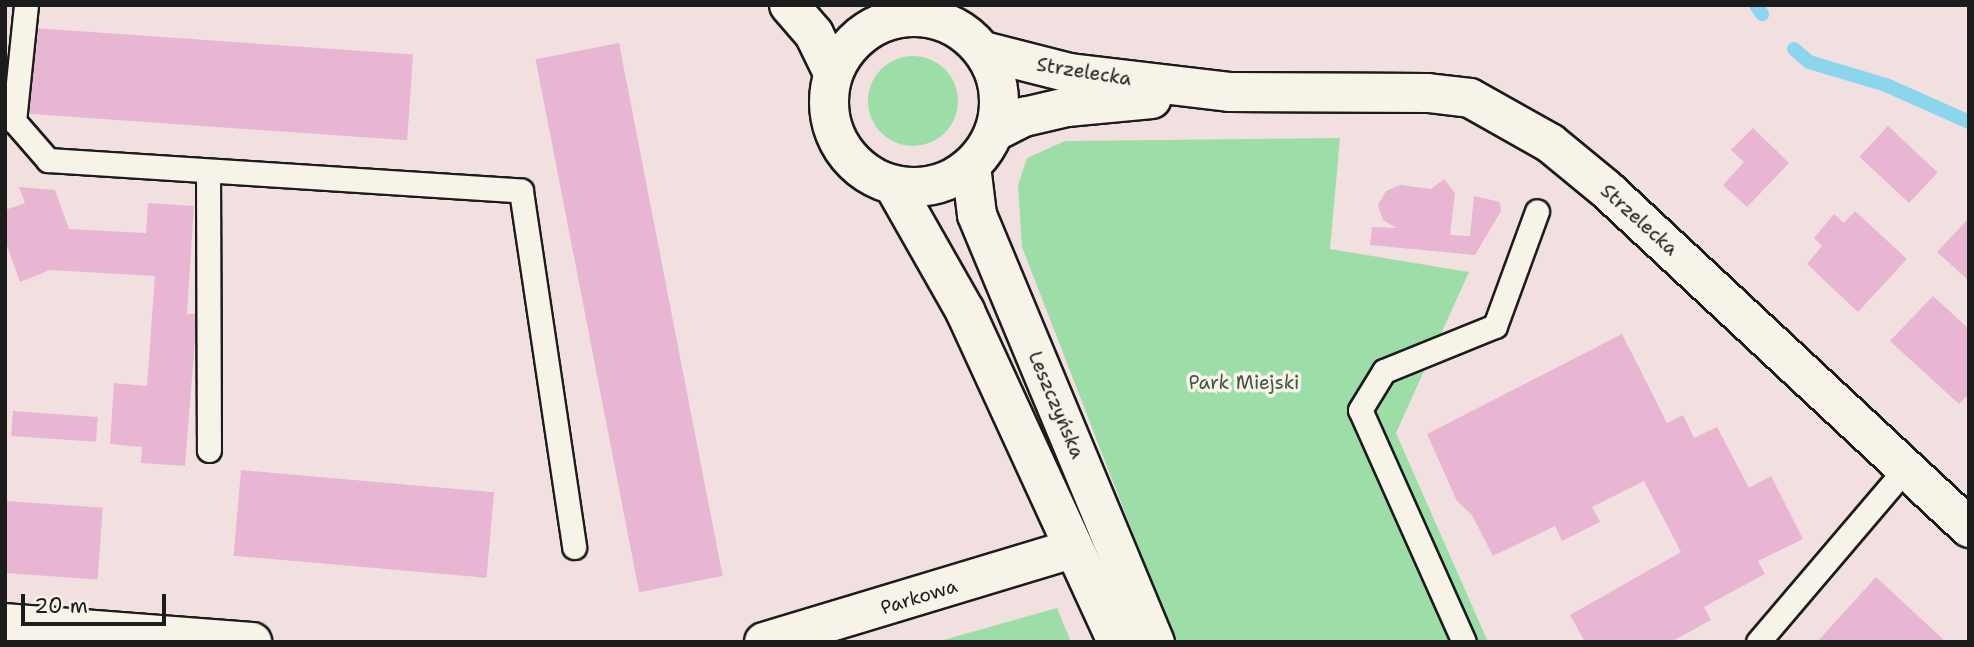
<!DOCTYPE html>
<html>
<head>
<meta charset="utf-8">
<style>
  body { margin:0 }
  #map { position:relative; width:1974px; height:647px; overflow:hidden; background:#f2e0e1; font-family:"Shantell Sans",sans-serif }
  div>[style] { position:absolute }
  .green>* { inset:0; background:#9ddea8 }
  .round { border-radius:50% }
  .stream>* { height:14px; margin:-7px; padding:0 7px; transform-origin:7px; border-radius:7px; background:#8cd6ed }
  .building>* { inset:0; background:#e8b5d2; transform-origin:0 0 }
  .roads { filter:drop-shadow(2px 0 #1c1c1c) drop-shadow(-2px 0 #1c1c1c) drop-shadow(0 2px #1c1c1c) drop-shadow(0 -2px #1c1c1c) }
  .service>* { height:23px; margin:-11.5px; padding:0 11.5px; transform-origin:11.5px; border-radius:11.5px; background:#f7f3e8 }
  .minor>* { height:38px; margin:-19px; padding:0 19px; transform-origin:19px; border-radius:19px; background:#f7f3e8 }
  .tertiary>* { height:38px; margin:-19px; padding:0 19px; transform-origin:19px; border-radius:19px; background:#f7f3e8 }
  .tertiary>.ring { margin:-19px; padding:0; box-sizing:content-box; background:none; border:38px solid #f7f3e8; border-radius:50% }
  span { translate:-50% -50%; white-space:nowrap; text-align:center; line-height:1.15; -webkit-text-stroke:7px #f7f3e8; paint-order:stroke }
  .street-label { font-size:19px; color:#1c1c1c }
  .park-label { font-size:19px; color:#435646 }
  .frame { position:absolute; inset:0; border:7px solid #1c1c1c; pointer-events:none }
  .scale { position:absolute; left:21px; top:594px; width:145px; height:32px; box-sizing:border-box; border:4px solid #1c1c1c; border-top:0; padding-left:9px; font-size:21px; line-height:24px; white-space:nowrap; color:#1c1c1c; -webkit-text-stroke:5px #f7f3e8; paint-order:stroke }
</style>
</head>
<body>
<div id="map">
  <div class="green">
    <div class="round" style="left:868px;top:56px;width:90px;height:90px"></div>
    <div style="clip-path:polygon(1340px 138px,1330px 249px,1469px 272px,1396px 433px,1488px 642px,1175px 642px,1022px 247px,1018px 185px,1027px 158px,1065px 141px)"></div>
    <div style="clip-path:polygon(1057px 608px,1071px 642px,936px 642px)"></div>
  </div>
  <div class="stream">
    <div style="left:1756px;top:5px;width:11px;rotate:56deg"></div>
    <div style="left:1794px;top:49px;width:20px;rotate:41deg"></div>
    <div style="left:1809px;top:62px;width:80px;rotate:16.6deg"></div>
    <div style="left:1886px;top:85px;width:91px;rotate:24deg"></div>
  </div>
  <div class="building">
    <div style="left:34px;top:28px;width:380px;height:86px;rotate:4deg"></div>
    <div style="left:619px;top:43px;width:543px;height:85px;rotate:79deg"></div>
    <div style="left:1888px;top:126px;width:68px;height:42px;rotate:43deg"></div>
    <div style="clip-path:polygon(1753px 128px,1789px 163px,1747px 207px,1723px 185px,1744px 162px,1731px 150px)"></div>
    <div style="clip-path:polygon(1444px 179px,1455px 193px,1450px 235px,1470px 236px,1474px 196px,1500px 202px,1501px 211px,1475px 255px,1370px 245px,1372px 227px,1396px 228px,1383px 220px,1378px 205px,1386px 191px,1400px 185px,1431px 189px)"></div>
    <div style="clip-path:polygon(19px 187px,55px 190px,69px 229px,146px 233px,148px 203px,194px 206px,187px 314px,197px 314px,185px 466px,141px 463px,142px 447px,110px 444px,114px 383px,147px 386px,155px 276px,50px 270px,20px 282px,5px 240px,5px 210px,25px 203px)"></div>
    <div style="clip-path:polygon(1855px 211px,1907px 259px,1858px 312px,1807px 264px,1822px 246px,1814px 238px,1834px 214px,1844px 223px)"></div>
    <div style="clip-path:polygon(1969px 218px,1969px 281px,1937px 252px)"></div>
    <div style="clip-path:polygon(1933px 296px,1969px 329px,1969px 394px,1959px 404px,1890px 341px)"></div>
    <div style="clip-path:polygon(1622px 334px,1667px 423px,1683px 415px,1694px 438px,1717px 427px,1749px 488px,1771px 476px,1803px 539px,1758px 561px,1765px 574px,1704px 607px,1711px 620px,1671px 642px,1585px 642px,1570px 615px,1681px 552px,1644px 481px,1592px 507px,1600px 522px,1562px 541px,1555px 526px,1493px 556px,1472px 515px,1457px 501px,1427px 434px)"></div>
    <div style="left:13px;top:411px;width:85px;height:25px;rotate:4deg"></div>
    <div style="left:241px;top:470px;width:254px;height:86px;rotate:5deg"></div>
    <div style="left:6px;top:501px;width:97px;height:72px;rotate:4deg"></div>
    <div style="clip-path:polygon(1876px 577px,1946px 642px,1817px 642px)"></div>
  </div>
  <div class="roads">
    <div class="service">
      <div style="left:26px;top:5px;width:117px;rotate:95.9deg"></div>
      <div style="left:14px;top:121px;width:52px;rotate:48.9deg"></div>
      <div style="left:48px;top:160px;width:474px;rotate:3.7deg"></div>
      <div style="left:521px;top:191px;width:360px;rotate:81.5deg"></div>
      <div style="left:208px;top:171px;width:279px;rotate:89.8deg"></div>
      <div style="left:1464px;top:642px;width:254px;rotate:-114.1deg"></div>
      <div style="left:1360px;top:410px;width:46px;rotate:-58.4deg"></div>
      <div style="left:1384px;top:371px;width:120px;rotate:-22.1deg"></div>
      <div style="left:1495px;top:326px;width:122px;rotate:-69.9deg"></div>
      <div style="left:1758px;top:642px;width:227px;rotate:-49.6deg"></div>
    </div>
    <div class="minor">
      <div style="left:5px;top:623px;width:248px;rotate:4.4deg"></div>
      <div style="left:764px;top:642px;width:323px;rotate:-16.8deg"></div>
    </div>
    <div class="tertiary">
      <div style="left:789px;top:5px;width:38px;rotate:49deg"></div>
      <div style="left:814px;top:34px;width:43px;rotate:64deg"></div>
      <div class="ring" style="left:829px;top:17px;width:132px;height:132px"></div>
      <div style="left:983px;top:51px;width:90px;rotate:14.2deg"></div>
      <div style="left:1070px;top:73px;width:160px;rotate:6.8deg"></div>
      <div style="left:1229px;top:92px;width:199px;rotate:0.3deg"></div>
      <div style="left:1428px;top:93px;width:42px;rotate:6.8deg"></div>
      <div style="left:1470px;top:98px;width:92px;rotate:29.4deg"></div>
      <div style="left:1550px;top:143px;width:72px;rotate:39.4deg"></div>
      <div style="left:1606px;top:189px;width:497px;rotate:43deg"></div>
      <div style="left:994px;top:132px;width:34px;rotate:-27deg"></div>
      <div style="left:1024px;top:117px;width:44px;rotate:-13.1deg"></div>
      <div style="left:1067px;top:107px;width:85px;rotate:-5.4deg"></div>
      <div style="left:971px;top:166px;width:49px;rotate:83deg"></div>
      <div style="left:977px;top:215px;width:463px;rotate:67.4deg"></div>
      <div style="left:894px;top:186px;width:144px;rotate:60.4deg"></div>
      <div style="left:965px;top:311px;width:364px;rotate:65.3deg"></div>
    </div>
  </div>
  <div class="street-label">
    <span style="left:1084px;top:72px;rotate:9deg">Strzelecka</span>
    <span style="left:1639px;top:220px;rotate:42deg">Strzelecka</span>
    <span style="left:1056px;top:405px;rotate:67deg">Leszczyńska</span>
    <span style="left:919px;top:597px;rotate:-17deg">Parkowa</span>
  </div>
  <div class="park-label">
    <span style="left:1244px;top:383px">Park Miejski</span>
  </div>
  <div class="frame"></div>
  <div class="scale">20 m</div>
</div>
</body>
</html>
